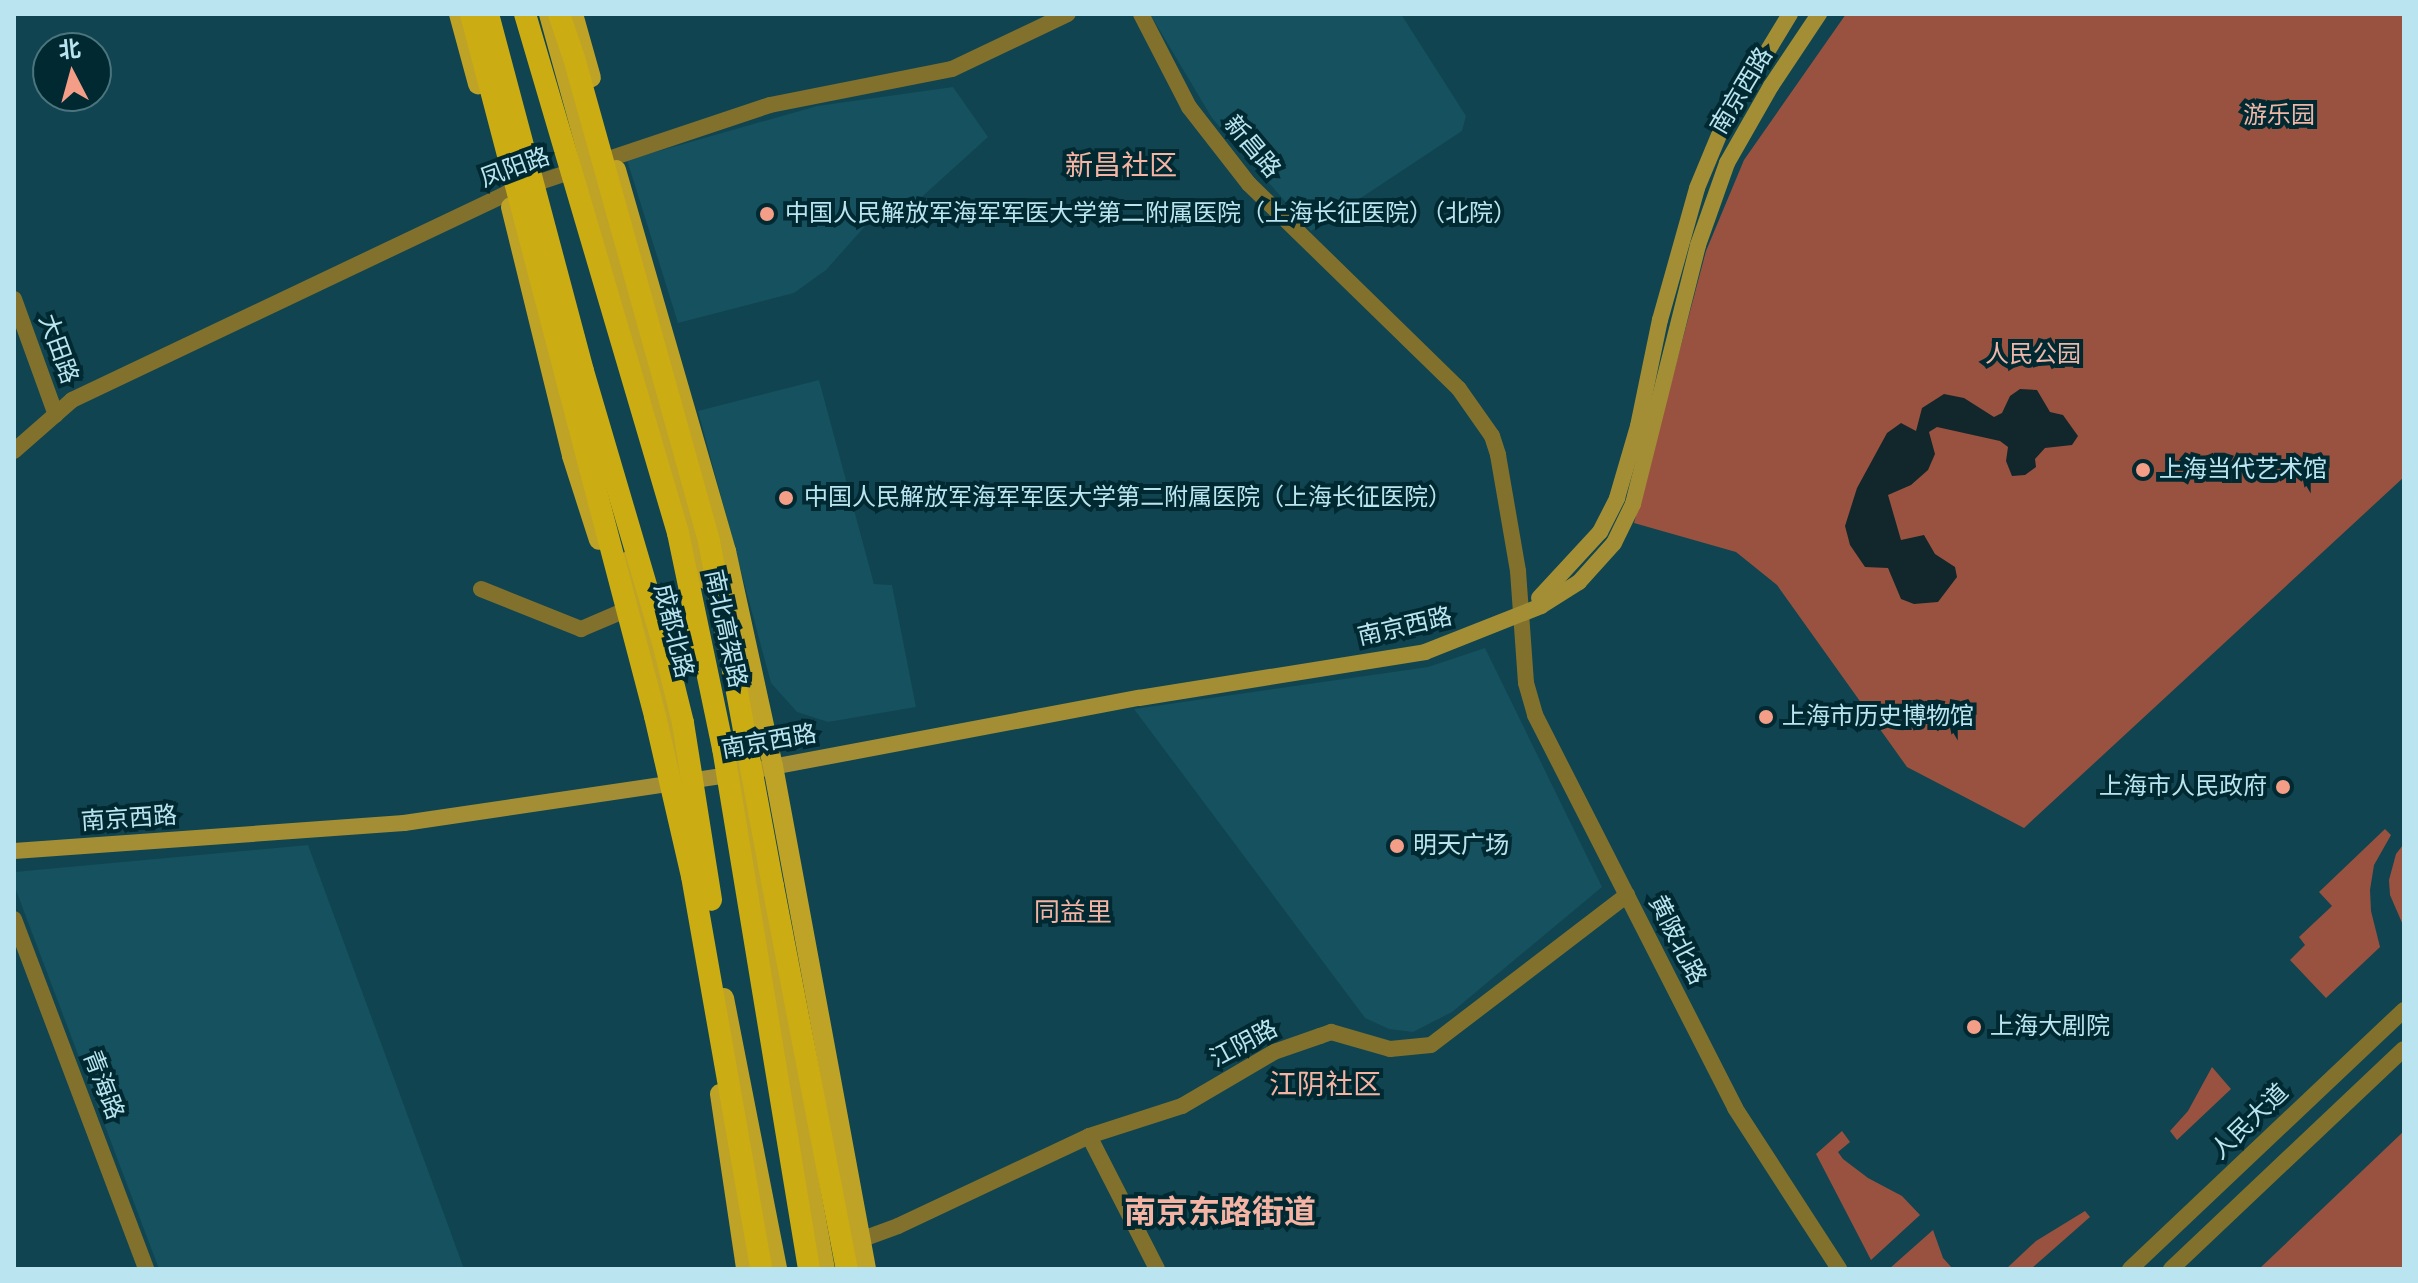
<!DOCTYPE html>
<html>
<head>
<meta charset="utf-8">
<style>
  body { margin:0 }
  #map { position:relative; width:2418px; height:1283px; overflow:hidden; background:#104450; font-family:Roboto,"Noto Sans SC",sans-serif }
  div>[style] { position:absolute }
  .built>* { inset:0; background:#15515e }
  .green>* { inset:0; background:#99523f }
  .water>* { inset:0; background:#12272c }
  .minor>* { height:16px; margin:-8px; padding:0 8px; transform-origin:8px; border-radius:8px; background:#82712c }
  .tertiary>* { height:16px; margin:-8px; padding:0 8px; transform-origin:8px; border-radius:8px; background:#82712c }
  .secondary>* { height:16px; margin:-8px; padding:0 8px; transform-origin:8px; border-radius:8px; background:#a38e35 }
  .primary>* { height:20px; margin:-10px; padding:0 10px; transform-origin:10px; border-radius:10px; background:#bfa326 }
  .trunk>* { height:22px; margin:-11px; padding:0 11px; transform-origin:11px; border-radius:11px; background:#ccac13 }
  .trunk-bridge>* { height:22px; margin:-11px; padding:0 11px; transform-origin:11px; border-radius:11px; background:#ccac13 }
  .dots>* { width:22px; height:22px; translate:-50% -50%; box-sizing:border-box; border:4px solid #002932; border-radius:50% }
  span { translate:-50% -50%; white-space:nowrap; text-align:center; line-height:1.15; -webkit-text-stroke:8px #002932; paint-order:stroke }
  .street-label { font-size:24px; color:#bae5f0 }
  .park-label { font-size:24px; color:#efb7a8 }
  .poi-label { font-size:24px; color:#bae5f0 }
  .left { translate:0 -50%; text-align:left }
  .right { translate:-100% -50%; text-align:right }
  .neighbourhood-label { font-size:26px; color:#f5b4a3 }
  .quarter-label { font-size:28px; color:#f5b4a3 }
  .district-label { font-size:32px; color:#f5b4a3; font-weight:700 }
  .frame { position:absolute; inset:0; border:16px solid #bae5f0; pointer-events:none }
  .north { position:absolute; left:32px; top:32px; width:80px; height:80px; box-sizing:border-box; background:#002932; border:2px solid #4a747e; border-radius:50%; rotate:354deg; font-size:22px; font-weight:700; line-height:32px; text-align:center; color:#bae5f0 }
  .north::after { content:''; display:block; margin:auto; width:28px; height:36px; background:#f49e88; clip-path:polygon(50% 0,100% 100%,50% 72%,0 100%) }
</style>
</head>
<body>
<div id="map">
  <div class="built">
    <div style="clip-path:polygon(1150px 14px,1401px 14px,1466px 116px,1462px 131px,1311px 231px,1212px 118px)"></div>
    <div style="clip-path:polygon(953px 87px,988px 137px,914px 204px,867px 224px,826px 270px,794px 293px,678px 323px,627px 160px,817px 106px)"></div>
    <div style="clip-path:polygon(819px 380px,874px 584px,892px 585px,916px 707px,828px 722px,797px 712px,771px 683px,698px 411px)"></div>
    <div style="clip-path:polygon(1485px 648px,1602px 887px,1452px 1012px,1413px 1032px,1389px 1029px,1365px 1018px,1134px 709px,1428px 667px)"></div>
    <div style="clip-path:polygon(308px 845px,444px 1214px,464px 1269px,159px 1269px,14px 885px,14px 872px)"></div>
  </div>
  <div class="green">
    <div style="clip-path:polygon(1846px 14px,2404px 14px,2404px 477px,2024px 828px,1907px 767px,1777px 585px,1736px 552px,1634px 523px,1706px 251px,1744px 160px)"></div>
    <div style="clip-path:polygon(2385px 829px,2391px 835px,2374px 865px,2370px 890px,2371px 911px,2380px 947px,2326px 998px,2290px 960px,2305px 945px,2299px 937px,2332px 906px,2319px 892px)"></div>
    <div style="clip-path:polygon(2403px 845px,2404px 924px,2403px 925px,2390px 895px,2389px 880px,2396px 854px)"></div>
    <div style="clip-path:polygon(2212px 1067px,2231px 1089px,2177px 1140px,2170px 1131px,2188px 1111px)"></div>
    <div style="clip-path:polygon(1842px 1131px,1850px 1142px,1838px 1152px,1843px 1159px,1868px 1178px,1902px 1196px,1920px 1215px,1871px 1260px,1816px 1154px)"></div>
    <div style="clip-path:polygon(2404px 1131px,2404px 1269px,2259px 1269px)"></div>
    <div style="clip-path:polygon(2085px 1211px,2090px 1217px,2031px 1269px,2006px 1269px,2036px 1241px)"></div>
    <div style="clip-path:polygon(1933px 1230px,1943px 1258px,1953px 1269px,1889px 1269px)"></div>
  </div>
  <div class="water">
    <div style="clip-path:polygon(2020px 389px,2037px 390px,2050px 412px,2063px 415px,2078px 436px,2072px 445px,2045px 448px,2035px 459px,2036px 467px,2025px 475px,2012px 476px,2006px 461px,2008px 447px,2000px 441px,1937px 427px,1929px 432px,1935px 454px,1928px 470px,1911px 485px,1888px 495px,1901px 540px,1924px 535px,1935px 554px,1955px 567px,1957px 577px,1938px 602px,1914px 604px,1901px 599px,1888px 568px,1865px 567px,1850px 545px,1845px 526px,1857px 488px,1887px 433px,1901px 423px,1916px 431px,1922px 408px,1944px 394px,1964px 398px,1994px 417px,2002px 413px,2010px 396px)"></div>
  </div>
  <div class="minor">
    <div style="left:1141px;top:14px;width:105px;rotate:62.7deg"></div>
    <div style="left:1189px;top:107px;width:98px;rotate:52.1deg"></div>
    <div style="left:1249px;top:184px;width:293px;rotate:44.3deg"></div>
    <div style="left:14px;top:299px;width:123px;rotate:70.1deg"></div>
    <div style="left:481px;top:589px;width:108px;rotate:21.8deg"></div>
    <div style="left:581px;top:629px;width:43px;rotate:-23deg"></div>
    <div style="left:14px;top:919px;width:374px;rotate:69.3deg"></div>
    <div style="left:1089px;top:1136px;width:149px;rotate:62.9deg"></div>
    <div style="left:860px;top:1240px;width:40px;rotate:-20.2deg"></div>
    <div style="left:898px;top:1226px;width:211px;rotate:-25.2deg"></div>
    <div style="left:1089px;top:1136px;width:98px;rotate:-17.9deg"></div>
    <div style="left:1182px;top:1106px;width:107px;rotate:-30.4deg"></div>
    <div style="left:1274px;top:1052px;width:49px;rotate:-19.2deg"></div>
    <div style="left:1320px;top:1036px;width:12px;rotate:-20deg"></div>
    <div style="left:1331px;top:1032px;width:61px;rotate:16.1deg"></div>
    <div style="left:1390px;top:1049px;width:41px;rotate:-5.6deg"></div>
    <div style="left:1431px;top:1045px;width:247px;rotate:-37.4deg"></div>
  </div>
  <div class="tertiary">
    <div style="left:1459px;top:389px;width:57px;rotate:54.9deg"></div>
    <div style="left:1492px;top:436px;width:20px;rotate:72deg"></div>
    <div style="left:1498px;top:455px;width:118px;rotate:80.2deg"></div>
    <div style="left:1518px;top:571px;width:112px;rotate:85.9deg"></div>
    <div style="left:1526px;top:683px;width:33px;rotate:74deg"></div>
    <div style="left:1535px;top:715px;width:441px;rotate:63deg"></div>
    <div style="left:1735px;top:1108px;width:192px;rotate:57.1deg"></div>
    <div style="left:14px;top:451px;width:77px;rotate:-41.3deg"></div>
    <div style="left:72px;top:400px;width:482px;rotate:-25.4deg"></div>
    <div style="left:507px;top:193px;width:277px;rotate:-18.5deg"></div>
    <div style="left:770px;top:105px;width:186px;rotate:-11.2deg"></div>
    <div style="left:952px;top:69px;width:128px;rotate:-25.4deg"></div>
    <div style="left:2130px;top:1269px;width:377px;rotate:-43.4deg"></div>
    <div style="left:2171px;top:1269px;width:320px;rotate:-43.4deg"></div>
  </div>
  <div class="secondary">
    <div style="left:1539px;top:598px;width:90px;rotate:-47.3deg"></div>
    <div style="left:1600px;top:532px;width:38px;rotate:-63deg"></div>
    <div style="left:1617px;top:498px;width:75px;rotate:-73.7deg"></div>
    <div style="left:1638px;top:426px;width:108px;rotate:-78.3deg"></div>
    <div style="left:1660px;top:320px;width:137px;rotate:-74.3deg"></div>
    <div style="left:1697px;top:188px;width:70px;rotate:-67.4deg"></div>
    <div style="left:1724px;top:123px;width:127px;rotate:-58.8deg"></div>
    <div style="left:762px;top:769px;width:384px;rotate:-10.7deg"></div>
    <div style="left:1139px;top:698px;width:290px;rotate:-9.1deg"></div>
    <div style="left:1425px;top:652px;width:125px;rotate:-21.6deg"></div>
    <div style="left:1541px;top:606px;width:45px;rotate:-32.3deg"></div>
    <div style="left:1579px;top:582px;width:52px;rotate:-48.1deg"></div>
    <div style="left:1614px;top:543px;width:43px;rotate:-64deg"></div>
    <div style="left:1633px;top:504px;width:267px;rotate:-75.9deg"></div>
    <div style="left:1698px;top:245px;width:87px;rotate:-70.5deg"></div>
    <div style="left:1727px;top:163px;width:89px;rotate:-60.3deg"></div>
    <div style="left:1771px;top:86px;width:87px;rotate:-56.3deg"></div>
    <div style="left:14px;top:851px;width:391px;rotate:-4.1deg"></div>
    <div style="left:404px;top:823px;width:336px;rotate:-8.4deg"></div>
  </div>
  <div class="primary">
    <div style="left:459px;top:14px;width:73px;rotate:74.8deg"></div>
    <div style="left:549px;top:14px;width:586px;rotate:74.56deg"></div>
    <div style="left:573px;top:14px;width:66px;rotate:74.3deg"></div>
    <div style="left:616px;top:170px;width:397px;rotate:73.9deg"></div>
    <div style="left:726px;top:551px;width:220px;rotate:77.7deg"></div>
    <div style="left:773px;top:766px;width:512px;rotate:79.52deg"></div>
    <div style="left:511px;top:207px;width:256px;rotate:76.2deg"></div>
    <div style="left:572px;top:456px;width:88px;rotate:72.2deg"></div>
    <div style="left:629px;top:561px;width:236px;rotate:76.5deg"></div>
    <div style="left:737px;top:752px;width:215px;rotate:81.2deg"></div>
    <div style="left:770px;top:964px;width:310px;rotate:79.8deg"></div>
    <div style="left:724px;top:998px;width:276px;rotate:78.9deg"></div>
    <div style="left:720px;top:1094px;width:177px;rotate:81.5deg"></div>
  </div>
  <div class="trunk">
    <div style="left:559px;top:14px;width:46px;rotate:71.2deg"></div>
    <div style="left:773px;top:886px;width:390px;rotate:79.1deg"></div>
  </div>
  <div class="trunk-bridge">
    <div style="left:471px;top:14px;width:726px;rotate:75.31deg"></div>
    <div style="left:655px;top:716px;width:164px;rotate:77deg"></div>
    <div style="left:692px;top:876px;width:399px;rotate:80deg"></div>
    <div style="left:488px;top:14px;width:369px;rotate:75.1deg"></div>
    <div style="left:583px;top:371px;width:287px;rotate:73.6deg"></div>
    <div style="left:664px;top:646px;width:79px;rotate:76.1deg"></div>
    <div style="left:683px;top:723px;width:179px;rotate:81deg"></div>
    <div style="left:525px;top:14px;width:541px;rotate:73.57deg"></div>
    <div style="left:678px;top:533px;width:220px;rotate:78.2deg"></div>
    <div style="left:723px;top:748px;width:528px;rotate:80.63deg"></div>
    <div style="left:574px;top:58px;width:502px;rotate:74.38deg"></div>
    <div style="left:709px;top:541px;width:351px;rotate:79.5deg"></div>
  </div>
  <div class="dots">
    <div style="left:767px;top:214px;background:#f49e88"></div>
    <div style="left:2143px;top:470px;background:#f49e88"></div>
    <div style="left:786px;top:498px;background:#f49e88"></div>
    <div style="left:1766px;top:717px;background:#f49e88"></div>
    <div style="left:2283px;top:787px;background:#f49e88"></div>
    <div style="left:1397px;top:846px;background:#f49e88"></div>
    <div style="left:1974px;top:1027px;background:#f49e88"></div>
  </div>
  <div class="street-label">
    <span style="left:1742px;top:91px;rotate:-59deg">南京西路</span>
    <span style="left:1252px;top:147px;rotate:50deg">新昌路</span>
    <span style="left:515px;top:168px;rotate:-20deg">凤阳路</span>
    <span style="left:58px;top:349px;rotate:70deg">大田路</span>
    <span style="left:1405px;top:627px;rotate:-13deg">南京西路</span>
    <span style="left:725px;top:629px;rotate:78deg">南北高架路</span>
    <span style="left:673px;top:631px;rotate:76deg">成都北路</span>
    <span style="left:769px;top:742px;rotate:-10deg">南京西路</span>
    <span style="left:129px;top:819px;rotate:-4deg">南京西路</span>
    <span style="left:1677px;top:940px;rotate:63deg">黄陂北路</span>
    <span style="left:1244px;top:1044px;rotate:-28deg">江阴路</span>
    <span style="left:103px;top:1085px;rotate:69deg">青海路</span>
    <span style="left:2250px;top:1122px;rotate:-44deg">人民大道</span>
  </div>
  <div class="park-label">
    <span style="left:2279px;top:116px">游乐园</span>
    <span style="left:2033px;top:355px">人民公园</span>
  </div>
  <div class="poi-label">
    <span class="left" style="left:785px;top:214px">中国人民解放军海军军医大学第二附属医院（上海长征医院）（北院）</span>
    <span class="left" style="left:2159px;top:470px">上海当代艺术馆</span>
    <span class="left" style="left:804px;top:498px">中国人民解放军海军军医大学第二附属医院（上海长征医院）</span>
    <span class="left" style="left:1782px;top:717px">上海市历史博物馆</span>
    <span class="right" style="left:2267px;top:787px">上海市人民政府</span>
    <span class="left" style="left:1413px;top:846px">明天广场</span>
    <span class="left" style="left:1990px;top:1027px">上海大剧院</span>
  </div>
  <div class="neighbourhood-label">
    <span style="left:1073px;top:913px">同益里</span>
  </div>
  <div class="quarter-label">
    <span style="left:1121px;top:166px">新昌社区</span>
    <span style="left:1325px;top:1085px">江阴社区</span>
  </div>
  <div class="district-label">
    <span style="left:1220px;top:1212px">南京东路街道</span>
  </div>
  <div class="frame"></div>
  <div class="north">北</div>
</div>
</body>
</html>
